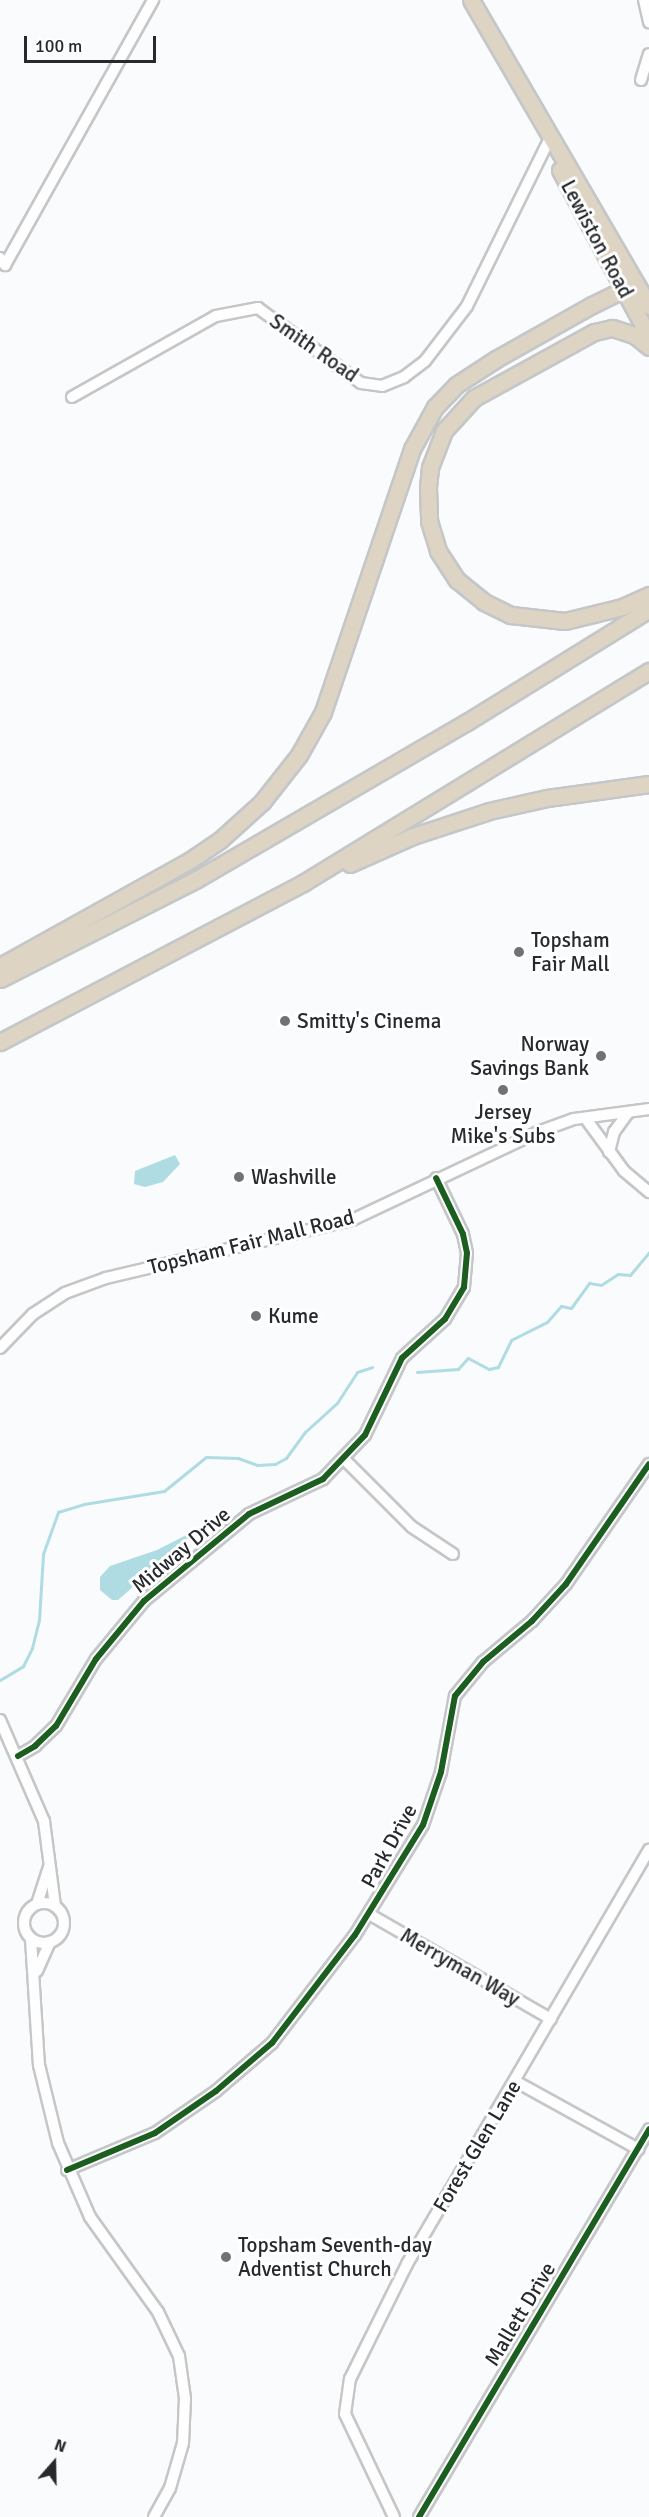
<!DOCTYPE html>
<html>
<head>
<meta charset="utf-8">
<style>
  body { margin:0 }
  #map { position:relative; width:649px; height:2517px; overflow:hidden; background:#f9fbfd; font-family:Signika,sans-serif }
  div>[style] { position:absolute }
  .water>* { inset:0; background:#afdce2 }
  .stream>* { height:3px; margin:-1.5px; padding:0 1.5px; transform-origin:1.5px; border-radius:1.5px; background:#afdce2 }
  .roads { filter:drop-shadow(2px 0 #c4c6c8) drop-shadow(-2px 0 #c4c6c8) drop-shadow(0 2px #c4c6c8) drop-shadow(0 -2px #c4c6c8) }
  .minor>* { height:10px; margin:-5px; padding:0 5px; transform-origin:5px; border-radius:5px; background:#fefeff }
  .minor>.ring { margin:-5px; padding:0; box-sizing:content-box; background:none; border:10px solid #fefeff; border-radius:50% }
  .highway>* { height:15px; margin:-7.5px; padding:0 7.5px; transform-origin:7.5px; border-radius:7.5px; background:#ded4c4 }
  .cycleway>* { height:6px; margin:-3px; padding:0 3px; transform-origin:3px; border-radius:3px; background:#1b5e20 }
  .dots>* { width:16px; height:16px; translate:-50% -50%; box-sizing:border-box; border:3px solid #fff; border-radius:50% }
  span { translate:-50% -50%; white-space:nowrap; text-align:center; line-height:1.15; -webkit-text-stroke:6px #fff; paint-order:stroke }
  .street-label { font-size:21px; color:#272a2d }
  .poi-label { font-size:21px; color:#272a2d }
  .left { translate:0 -50%; text-align:left }
  .right { translate:-100% -50%; text-align:right }
  .north { position:absolute; left:24px; top:2433px; width:60px; height:60px; -webkit-text-stroke:4px #fff; paint-order:stroke; rotate:20deg; font-size:16px; font-weight:700; line-height:24px; text-align:center; color:#272a2d }
  .north::after { content:''; display:block; margin:auto; width:21px; height:27px; background:#272a2d; clip-path:polygon(50% 0,100% 100%,50% 72%,0 100%) }
  .scale { position:absolute; left:24px; top:36px; width:132px; height:27px; box-sizing:border-box; border:3px solid #272a2d; border-top:0; padding-left:8px; font-size:18px; line-height:21px; white-space:nowrap; color:#272a2d; -webkit-text-stroke:4px #fff; paint-order:stroke }
</style>
</head>
<body>
<div id="map">
  <div class="water">
    <div style="clip-path:polygon(175px 1155px,180px 1164px,163px 1182px,145px 1187px,134px 1184px,135px 1171px)"></div>
    <div style="clip-path:polygon(200px 1528px,118px 1600px,112px 1600px,100px 1590px,100px 1577px,110px 1566px,157px 1550px)"></div>
  </div>
  <div class="stream">
    <div style="left:417px;top:1372px;width:41px;rotate:-4.2deg"></div>
    <div style="left:458px;top:1369px;width:15px;rotate:-48deg"></div>
    <div style="left:468px;top:1358px;width:24px;rotate:28deg"></div>
    <div style="left:489px;top:1369px;width:9px;rotate:-13deg"></div>
    <div style="left:498px;top:1367px;width:30px;rotate:-64deg"></div>
    <div style="left:511px;top:1340px;width:40px;rotate:-26.6deg"></div>
    <div style="left:547px;top:1322px;width:21px;rotate:-49deg"></div>
    <div style="left:561px;top:1306px;width:10px;rotate:11deg"></div>
    <div style="left:571px;top:1308px;width:31px;rotate:-54deg"></div>
    <div style="left:589px;top:1283px;width:12px;rotate:9deg"></div>
    <div style="left:601px;top:1285px;width:20px;rotate:-33deg"></div>
    <div style="left:618px;top:1274px;width:12px;rotate:5deg"></div>
    <div style="left:630px;top:1275px;width:30px;rotate:-50deg"></div>
    <div style="left:0;top:1680px;width:27px;rotate:-31deg"></div>
    <div style="left:23px;top:1666px;width:20px;rotate:-63deg"></div>
    <div style="left:32px;top:1648px;width:29px;rotate:-76deg"></div>
    <div style="left:39px;top:1620px;width:66px;rotate:-86.5deg"></div>
    <div style="left:43px;top:1554px;width:45px;rotate:-70.3deg"></div>
    <div style="left:58px;top:1512px;width:27px;rotate:-17deg"></div>
    <div style="left:84px;top:1504px;width:81px;rotate:-9.2deg"></div>
    <div style="left:164px;top:1491px;width:54px;rotate:-39deg"></div>
    <div style="left:206px;top:1457px;width:32px;rotate:2deg"></div>
    <div style="left:238px;top:1458px;width:20px;rotate:20deg"></div>
    <div style="left:257px;top:1465px;width:18px;rotate:-3deg"></div>
    <div style="left:275px;top:1464px;width:13px;rotate:-29deg"></div>
    <div style="left:286px;top:1458px;width:32px;rotate:-54deg"></div>
    <div style="left:305px;top:1432px;width:43px;rotate:-42.2deg"></div>
    <div style="left:337px;top:1403px;width:37px;rotate:-57deg"></div>
    <div style="left:357px;top:1372px;width:16px;rotate:-18deg"></div>
  </div>
  <div class="roads">
    <div class="minor">
      <div style="left:644px;top:0;width:23px;rotate:77deg"></div>
      <div style="left:641px;top:80px;width:27px;rotate:-73deg"></div>
      <div style="left:0;top:258px;width:9px;rotate:54deg"></div>
      <div style="left:5px;top:265px;width:304px;rotate:-60.8deg"></div>
      <div style="left:72px;top:397px;width:165px;rotate:-29.4deg"></div>
      <div style="left:216px;top:316px;width:43px;rotate:-10.8deg"></div>
      <div style="left:258px;top:308px;width:127px;rotate:36.1deg"></div>
      <div style="left:361px;top:383px;width:21px;rotate:8deg"></div>
      <div style="left:382px;top:386px;width:24px;rotate:-22deg"></div>
      <div style="left:404px;top:377px;width:26px;rotate:-37deg"></div>
      <div style="left:425px;top:361px;width:69px;rotate:-52.6deg"></div>
      <div style="left:467px;top:306px;width:185px;rotate:-63.7deg"></div>
      <div style="left:586px;top:1119px;width:64px;rotate:53.8deg"></div>
      <div style="left:624px;top:1171px;width:33px;rotate:40deg"></div>
      <div style="left:609px;top:1152px;width:21px;rotate:-76deg"></div>
      <div style="left:614px;top:1132px;width:24px;rotate:-54deg"></div>
      <div style="left:0;top:1348px;width:47px;rotate:-45.9deg"></div>
      <div style="left:33px;top:1314px;width:38px;rotate:-33deg"></div>
      <div style="left:65px;top:1293px;width:44px;rotate:-20.1deg"></div>
      <div style="left:106px;top:1278px;width:253px;rotate:-13.3deg"></div>
      <div style="left:352px;top:1220px;width:206px;rotate:-25.3deg"></div>
      <div style="left:538px;top:1132px;width:38px;rotate:-20deg"></div>
      <div style="left:574px;top:1119px;width:76px;rotate:-7.6deg"></div>
      <div style="left:345px;top:1460px;width:95px;rotate:45deg"></div>
      <div style="left:412px;top:1527px;width:49px;rotate:33.4deg"></div>
      <div style="left:0;top:1720px;width:110px;rotate:66.5deg"></div>
      <div style="left:44px;top:1821px;width:86px;rotate:82.6deg"></div>
      <div style="left:18px;top:1756px;width:20px;rotate:-30deg"></div>
      <div style="left:35px;top:1746px;width:29px;rotate:-44deg"></div>
      <div style="left:56px;top:1726px;width:78px;rotate:-59.2deg"></div>
      <div style="left:96px;top:1659px;width:75px;rotate:-50.4deg"></div>
      <div style="left:144px;top:1601px;width:136px;rotate:-39.6deg"></div>
      <div style="left:249px;top:1514px;width:82px;rotate:-25.3deg"></div>
      <div style="left:323px;top:1479px;width:61px;rotate:-46.3deg"></div>
      <div style="left:365px;top:1435px;width:85px;rotate:-64.3deg"></div>
      <div style="left:402px;top:1358px;width:58px;rotate:-42.2deg"></div>
      <div style="left:445px;top:1319px;width:37px;rotate:-59deg"></div>
      <div style="left:464px;top:1287px;width:34px;rotate:-85deg"></div>
      <div style="left:467px;top:1253px;width:19px;rotate:-102deg"></div>
      <div style="left:463px;top:1234px;width:62px;rotate:-115.7deg"></div>
      <div class="ring" style="left:24px;top:1903px;width:30px;height:30px"></div>
      <div style="left:37px;top:1904px;width:39px;rotate:-72deg"></div>
      <div style="left:369px;top:1914px;width:210px;rotate:30deg"></div>
      <div style="left:31px;top:1939px;width:126px;rotate:86.4deg"></div>
      <div style="left:39px;top:2065px;width:80px;rotate:76.3deg"></div>
      <div style="left:58px;top:2143px;width:81px;rotate:66.6deg"></div>
      <div style="left:90px;top:2217px;width:117px;rotate:54.4deg"></div>
      <div style="left:158px;top:2312px;width:49px;rotate:64.5deg"></div>
      <div style="left:179px;top:2356px;width:42px;rotate:81.9deg"></div>
      <div style="left:185px;top:2398px;width:45px;rotate:92.5deg"></div>
      <div style="left:183px;top:2443px;width:47px;rotate:106.1deg"></div>
      <div style="left:170px;top:2488px;width:33px;rotate:119deg"></div>
      <div style="left:37px;top:1971px;width:32px;rotate:-66deg"></div>
      <div style="left:515px;top:2081px;width:141px;rotate:28.9deg"></div>
      <div style="left:67px;top:2170px;width:95px;rotate:-22.8deg"></div>
      <div style="left:155px;top:2133px;width:74px;rotate:-34.5deg"></div>
      <div style="left:216px;top:2091px;width:74px;rotate:-40.6deg"></div>
      <div style="left:272px;top:2043px;width:136px;rotate:-52.5deg"></div>
      <div style="left:355px;top:1935px;width:129px;rotate:-58.3deg"></div>
      <div style="left:423px;top:1825px;width:56px;rotate:-71.2deg"></div>
      <div style="left:441px;top:1772px;width:77px;rotate:-79.6deg"></div>
      <div style="left:455px;top:1696px;width:44px;rotate:-50.5deg"></div>
      <div style="left:483px;top:1662px;width:64px;rotate:-39.9deg"></div>
      <div style="left:532px;top:1621px;width:50px;rotate:-47.4deg"></div>
      <div style="left:566px;top:1584px;width:146px;rotate:-55.3deg"></div>
      <div style="left:394px;top:2517px;width:114px;rotate:-115.4deg"></div>
      <div style="left:345px;top:2414px;width:35px;rotate:-82deg"></div>
      <div style="left:350px;top:2379px;width:128px;rotate:-63.6deg"></div>
      <div style="left:407px;top:2264px;width:480px;rotate:-59.7deg"></div>
      <div style="left:419px;top:2517px;width:451px;rotate:-59.3deg"></div>
    </div>
    <div class="highway">
      <div style="left:471px;top:0;width:354px;rotate:59.8deg"></div>
      <div style="left:560px;top:170px;width:189px;rotate:61.9deg"></div>
      <div style="left:649px;top:347px;width:19px;rotate:-141deg"></div>
      <div style="left:634px;top:335px;width:23px;rotate:-162deg"></div>
      <div style="left:612px;top:328px;width:18px;rotate:167deg"></div>
      <div style="left:594px;top:332px;width:137px;rotate:151.2deg"></div>
      <div style="left:474px;top:398px;width:45px;rotate:132.3deg"></div>
      <div style="left:444px;top:431px;width:40px;rotate:111deg"></div>
      <div style="left:430px;top:468px;width:20px;rotate:96deg"></div>
      <div style="left:428px;top:488px;width:33px;rotate:88deg"></div>
      <div style="left:429px;top:521px;width:31px;rotate:73deg"></div>
      <div style="left:438px;top:551px;width:35px;rotate:57deg"></div>
      <div style="left:457px;top:580px;width:35px;rotate:39deg"></div>
      <div style="left:484px;top:602px;width:30px;rotate:26deg"></div>
      <div style="left:511px;top:615px;width:54px;rotate:6.3deg"></div>
      <div style="left:565px;top:621px;width:59px;rotate:-13.8deg"></div>
      <div style="left:622px;top:607px;width:30px;rotate:-24deg"></div>
      <div style="left:350px;top:864px;width:69px;rotate:-24deg"></div>
      <div style="left:413px;top:836px;width:80px;rotate:-18.2deg"></div>
      <div style="left:489px;top:811px;width:59px;rotate:-12.6deg"></div>
      <div style="left:547px;top:798px;width:103px;rotate:-7.8deg"></div>
      <div style="left:0;top:966px;width:216px;rotate:-29.1deg"></div>
      <div style="left:189px;top:861px;width:37px;rotate:-34deg"></div>
      <div style="left:220px;top:840px;width:57px;rotate:-42.1deg"></div>
      <div style="left:262px;top:802px;width:60px;rotate:-51.8deg"></div>
      <div style="left:299px;top:755px;width:49px;rotate:-60.8deg"></div>
      <div style="left:323px;top:712px;width:278px;rotate:-71.3deg"></div>
      <div style="left:412px;top:449px;width:48px;rotate:-61.3deg"></div>
      <div style="left:435px;top:407px;width:30px;rotate:-46deg"></div>
      <div style="left:456px;top:385px;width:48px;rotate:-33deg"></div>
      <div style="left:496px;top:359px;width:110px;rotate:-29.4deg"></div>
      <div style="left:592px;top:305px;width:34px;rotate:-26deg"></div>
      <div style="left:623px;top:290px;width:20px;rotate:15deg"></div>
      <div style="left:0;top:979px;width:221px;rotate:-26.9deg"></div>
      <div style="left:197px;top:879px;width:312px;rotate:-30.2deg"></div>
      <div style="left:467px;top:722px;width:214px;rotate:-31.8deg"></div>
      <div style="left:0;top:1042px;width:342px;rotate:-27.7deg"></div>
      <div style="left:303px;top:883px;width:406px;rotate:-31.5deg"></div>
    </div>
  </div>
  <div class="cycleway">
    <div style="left:18px;top:1756px;width:20px;rotate:-30deg"></div>
    <div style="left:35px;top:1746px;width:29px;rotate:-44deg"></div>
    <div style="left:56px;top:1726px;width:78px;rotate:-59.2deg"></div>
    <div style="left:96px;top:1659px;width:75px;rotate:-50.4deg"></div>
    <div style="left:144px;top:1601px;width:136px;rotate:-39.6deg"></div>
    <div style="left:249px;top:1514px;width:82px;rotate:-25.3deg"></div>
    <div style="left:323px;top:1479px;width:61px;rotate:-46.3deg"></div>
    <div style="left:365px;top:1435px;width:85px;rotate:-64.3deg"></div>
    <div style="left:402px;top:1358px;width:58px;rotate:-42.2deg"></div>
    <div style="left:445px;top:1319px;width:37px;rotate:-59deg"></div>
    <div style="left:464px;top:1287px;width:34px;rotate:-85deg"></div>
    <div style="left:467px;top:1253px;width:19px;rotate:-102deg"></div>
    <div style="left:463px;top:1234px;width:62px;rotate:-115.7deg"></div>
    <div style="left:67px;top:2170px;width:95px;rotate:-22.8deg"></div>
    <div style="left:155px;top:2133px;width:74px;rotate:-34.5deg"></div>
    <div style="left:216px;top:2091px;width:74px;rotate:-40.6deg"></div>
    <div style="left:272px;top:2043px;width:136px;rotate:-52.5deg"></div>
    <div style="left:355px;top:1935px;width:129px;rotate:-58.3deg"></div>
    <div style="left:423px;top:1825px;width:56px;rotate:-71.2deg"></div>
    <div style="left:441px;top:1772px;width:77px;rotate:-79.6deg"></div>
    <div style="left:455px;top:1696px;width:44px;rotate:-50.5deg"></div>
    <div style="left:483px;top:1662px;width:64px;rotate:-39.9deg"></div>
    <div style="left:532px;top:1621px;width:50px;rotate:-47.4deg"></div>
    <div style="left:566px;top:1584px;width:146px;rotate:-55.3deg"></div>
    <div style="left:419px;top:2517px;width:451px;rotate:-59.3deg"></div>
  </div>
  <div class="dots">
    <div style="left:519px;top:952px;background:#707376"></div>
    <div style="left:285px;top:1021px;background:#707376"></div>
    <div style="left:601px;top:1056px;background:#707376"></div>
    <div style="left:503px;top:1090px;background:#707376"></div>
    <div style="left:239px;top:1177px;background:#707376"></div>
    <div style="left:256px;top:1316px;background:#707376"></div>
    <div style="left:226px;top:2257px;background:#707376"></div>
  </div>
  <div class="street-label">
    <span style="left:597px;top:239px;rotate:62deg">Lewiston Road</span>
    <span style="left:314px;top:348px;rotate:35deg">Smith Road</span>
    <span style="left:251px;top:1242px;rotate:-14deg">Topsham Fair Mall Road</span>
    <span style="left:181px;top:1550px;rotate:-40deg">Midway Drive</span>
    <span style="left:389px;top:1846px;rotate:-61deg">Park Drive</span>
    <span style="left:460px;top:1967px;rotate:30deg">Merryman Way</span>
    <span style="left:477px;top:2146px;rotate:-59deg">Forest Glen Lane</span>
    <span style="left:520px;top:2314px;rotate:-59deg">Mallett Drive</span>
  </div>
  <div class="poi-label">
    <span class="left" style="left:531px;top:952px">Topsham<br>Fair Mall</span>
    <span class="left" style="left:297px;top:1021px">Smitty's Cinema</span>
    <span class="right" style="left:589px;top:1056px">Norway<br>Savings Bank</span>
    <span style="left:503px;top:1124px">Jersey<br>Mike's Subs</span>
    <span class="left" style="left:251px;top:1177px">Washville</span>
    <span class="left" style="left:268px;top:1316px">Kume</span>
    <span class="left" style="left:238px;top:2257px">Topsham Seventh-day<br>Adventist Church</span>
  </div>
  <div class="north">N</div>
  <div class="scale">100 m</div>
</div>
</body>
</html>
